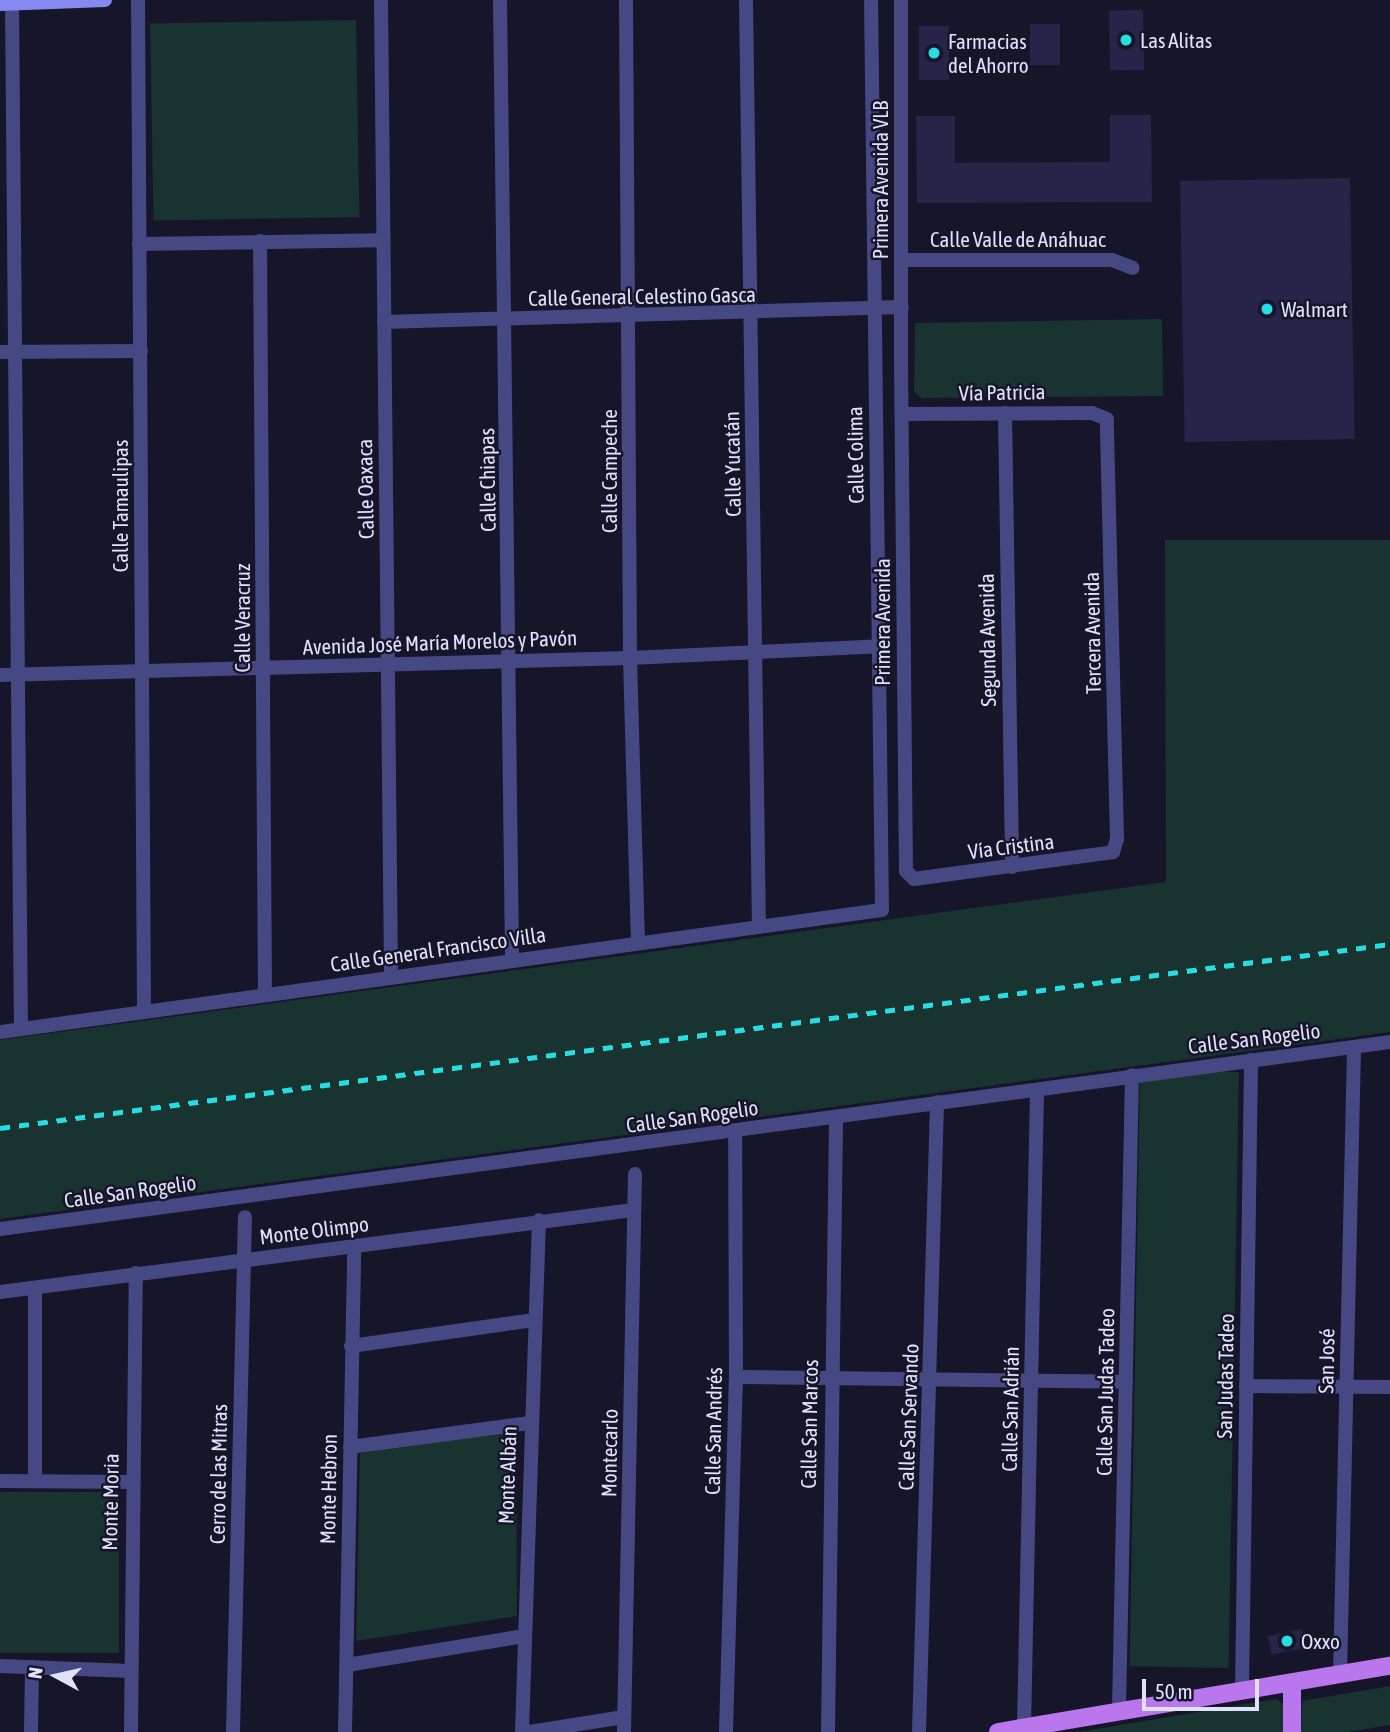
<!DOCTYPE html>
<html>
<head>
<meta charset="utf-8">
<style>
  body { margin:0 }
  #map { position:relative; width:1390px; height:1732px; overflow:hidden; background:#17152a; font-family:"Asap Condensed",sans-serif }
  div>[style] { position:absolute }
  .green>* { inset:0; background:#183330; transform-origin:0 0 }
  .building>* { inset:0; background:#282348; transform-origin:0 0 }
  .minor>* { height:14px; margin:-7px; padding:0 7px; transform-origin:7px; border-radius:7px; background:#464883 }
  .tertiary>* { height:14px; margin:-7px; padding:0 7px; transform-origin:7px; border-radius:7px; background:#464883 }
  .secondary>* { height:14px; margin:-7px; padding:0 7px; transform-origin:7px; border-radius:7px; background:#8489ef }
  .primary>* { height:18px; margin:-9px; padding:0 9px; transform-origin:9px; border-radius:9px; background:#b976ed }
  .rail>* { height:4.5px; margin-top:-2.25px; transform-origin:0; background:repeating-linear-gradient(90deg,#25dde3 0 10px,transparent 0 19px) }
  .dots>* { width:19px; height:19px; translate:-50% -50%; box-sizing:border-box; border:4px solid #17152a; border-radius:50% }
  span { translate:-50% -50%; white-space:nowrap; text-align:center; line-height:1.15; -webkit-text-stroke:5px #17152a; paint-order:stroke }
  .poi-label { font-size:21px; color:#e2e1fb }
  .left { translate:0 -50%; text-align:left }
  .street-label { font-size:21px; color:#e2e1fb }
  .north { position:absolute; left:21px; top:1641px; width:70px; height:70px; -webkit-text-stroke:5px #17152a; paint-order:stroke; rotate:278deg; font-size:19px; font-weight:700; line-height:28px; text-align:center; color:#e2e1fb }
  .north::after { content:''; display:block; margin:auto; width:24px; height:32px; background:#e2e1fb; clip-path:polygon(50% 0,100% 100%,50% 72%,0 100%) }
  .scale { position:absolute; left:1142px; top:1679px; width:117px; height:32px; box-sizing:border-box; border:4px solid #e2e1fb; border-top:0; padding-left:9px; font-size:21px; line-height:24px; white-space:nowrap; color:#e2e1fb; -webkit-text-stroke:5px #17152a; paint-order:stroke }
</style>
</head>
<body>
<div id="map">
  <div class="green">
    <div style="left:356px;top:20px;width:197px;height:206px;rotate:89deg"></div>
    <div style="clip-path:polygon(1162px 319px,1163px 396px,921px 398px,914px 391px,915px 323px)"></div>
    <div style="clip-path:polygon(1165px 540px,1390px 540px,1390px 1032px,0 1219px,0 1040px,1166px 882px)"></div>
    <div style="left:1239px;top:1072px;width:596px;height:99px;rotate:91deg"></div>
    <div style="clip-path:polygon(516px 1428px,517px 1616px,356px 1641px,360px 1453px)"></div>
    <div style="left:0;top:1492px;width:119px;height:161px"></div>
    <div style="clip-path:polygon(1390px 1686px,1390px 1725px,1348px 1732px,1301px 1732px,1302px 1701px)"></div>
    <div style="clip-path:polygon(1276px 1699px,1283px 1704px,1283px 1732px,1078px 1732px)"></div>
  </div>
  <div class="building">
    <div style="left:1143px;top:10px;width:60px;height:34px;rotate:89deg"></div>
    <div style="left:1030px;top:24px;width:30px;height:41px"></div>
    <div style="left:919px;top:26px;width:30px;height:54px"></div>
    <div style="clip-path:polygon(1110px 115px,1151px 115px,1152px 202px,917px 203px,916px 116px,955px 116px,955px 163px,1110px 162px)"></div>
    <div style="left:1350px;top:178px;width:261px;height:170px;rotate:89deg"></div>
    <div style="left:1302px;top:1629px;width:19px;height:35px;rotate:78deg"></div>
  </div>
  <div class="minor">
    <div style="left:138px;top:0;width:1012px;rotate:89.66deg"></div>
    <div style="left:381px;top:0;width:977px;rotate:89.41deg"></div>
    <div style="left:500px;top:0;width:959px;rotate:89.28deg"></div>
    <div style="left:626px;top:0;width:658px;rotate:89.65deg"></div>
    <div style="left:630px;top:658px;width:284px;rotate:88.4deg"></div>
    <div style="left:746px;top:0;width:927px;rotate:89.2deg"></div>
    <div style="left:901px;top:0;width:361px;rotate:90deg"></div>
    <div style="left:901px;top:361px;width:510px;rotate:89.44deg"></div>
    <div style="left:906px;top:871px;width:11px;rotate:45deg"></div>
    <div style="left:914px;top:879px;width:201px;rotate:-7.7deg"></div>
    <div style="left:1113px;top:852px;width:14px;rotate:-73deg"></div>
    <div style="left:1117px;top:839px;width:420px;rotate:-91.4deg"></div>
    <div style="left:1107px;top:419px;width:16px;rotate:-158deg"></div>
    <div style="left:1092px;top:413px;width:190px;rotate:179.7deg"></div>
    <div style="left:12px;top:3px;width:1026px;rotate:89.5deg"></div>
    <div style="left:260px;top:241px;width:753px;rotate:89.62deg"></div>
    <div style="left:139px;top:244px;width:242px;rotate:-0.9deg"></div>
    <div style="left:901px;top:260px;width:211px"></div>
    <div style="left:1112px;top:260px;width:22px;rotate:21deg"></div>
    <div style="left:384px;top:322px;width:518px;rotate:-1.66deg"></div>
    <div style="left:0;top:352px;width:141px;rotate:-0.4deg"></div>
    <div style="left:1005px;top:413px;width:454px;rotate:89.1deg"></div>
    <div style="left:0;top:1032px;width:890px;rotate:-7.88deg"></div>
    <div style="left:882px;top:910px;width:910px;rotate:-90.69deg"></div>
    <div style="left:0;top:1229px;width:1403px;rotate:-7.66deg"></div>
    <div style="left:0;top:1292px;width:638px;rotate:-7.38deg"></div>
    <div style="left:351px;top:1346px;width:184px;rotate:-8.1deg"></div>
    <div style="left:736px;top:1377px;width:390px;rotate:0.7deg"></div>
    <div style="left:1246px;top:1386px;width:144px;rotate:0.4deg"></div>
    <div style="left:350px;top:1447px;width:182px;rotate:-7.6deg"></div>
    <div style="left:0;top:1481px;width:131px;rotate:0.4deg"></div>
    <div style="left:35px;top:1481px;width:193px;rotate:-90deg"></div>
    <div style="left:347px;top:1665px;width:179px;rotate:-9.3deg"></div>
    <div style="left:0;top:1666px;width:131px;rotate:2.2deg"></div>
    <div style="left:1340px;top:1675px;width:628px;rotate:-88.72deg"></div>
    <div style="left:1242px;top:1691px;width:631px;rotate:-89.18deg"></div>
    <div style="left:1119px;top:1710px;width:635px;rotate:-88.83deg"></div>
    <div style="left:1024px;top:1728px;width:638px;rotate:-88.83deg"></div>
    <div style="left:31px;top:1732px;width:65px;rotate:-89.1deg"></div>
    <div style="left:131px;top:1732px;width:459px;rotate:-89.4deg"></div>
    <div style="left:233px;top:1732px;width:515px;rotate:-88.67deg"></div>
    <div style="left:345px;top:1732px;width:485px;rotate:-88.9deg"></div>
    <div style="left:522px;top:1732px;width:512px;rotate:-88.1deg"></div>
    <div style="left:530px;top:1732px;width:95px;rotate:-9.1deg"></div>
    <div style="left:624px;top:1732px;width:558px;rotate:-88.87deg"></div>
    <div style="left:726px;top:1732px;width:355px;rotate:-88.4deg"></div>
    <div style="left:736px;top:1377px;width:246px;rotate:-90.2deg"></div>
    <div style="left:828px;top:1732px;width:615px;rotate:-89.25deg"></div>
    <div style="left:919px;top:1732px;width:630px;rotate:-88.36deg"></div>
  </div>
  <div class="tertiary">
    <div style="left:0;top:675px;width:630px;rotate:-1.55deg"></div>
    <div style="left:630px;top:658px;width:250px;rotate:-2.7deg"></div>
  </div>
  <div class="secondary">
    <div style="left:0;top:4px;width:105px;rotate:-2.2deg"></div>
  </div>
  <div class="primary">
    <div style="left:998px;top:1732px;width:398px;rotate:-9.6deg"></div>
    <div style="left:1292px;top:1732px;width:48px;rotate:-90deg"></div>
  </div>
  <div class="rail">
    <div style="left:0;top:1128px;width:1402px;rotate:-7.54deg"></div>
  </div>
  <div class="dots">
    <div style="left:1126px;top:40px;background:#25dde3"></div>
    <div style="left:934px;top:53px;background:#25dde3"></div>
    <div style="left:1267px;top:309px;background:#25dde3"></div>
    <div style="left:1287px;top:1641px;background:#25dde3"></div>
  </div>
  <div class="poi-label">
    <span class="left" style="left:1140px;top:40px">Las Alitas</span>
    <span class="left" style="left:948px;top:53px">Farmacias<br>del Ahorro</span>
    <span class="left" style="left:1281px;top:309px">Walmart</span>
    <span class="left" style="left:1301px;top:1641px">Oxxo</span>
  </div>
  <div class="street-label">
    <span style="left:880px;top:180px;rotate:-90deg">Primera Avenida VLB</span>
    <span style="left:1018px;top:239px">Calle Valle de Anáhuac</span>
    <span style="left:642px;top:296px;rotate:-1deg">Calle General Celestino Gasca</span>
    <span style="left:1002px;top:392px;rotate:-1deg">Vía Patricia</span>
    <span style="left:855px;top:455px;rotate:-91deg">Calle Colima</span>
    <span style="left:732px;top:464px;rotate:-91deg">Calle Yucatán</span>
    <span style="left:609px;top:471px;rotate:-90deg">Calle Campeche</span>
    <span style="left:487px;top:480px;rotate:-91deg">Calle Chiapas</span>
    <span style="left:365px;top:489px;rotate:-91deg">Calle Oaxaca</span>
    <span style="left:120px;top:506px;rotate:-90deg">Calle Tamaulipas</span>
    <span style="left:242px;top:618px;rotate:-90deg">Calle Veracruz</span>
    <span style="left:882px;top:622px;rotate:-90deg">Primera Avenida</span>
    <span style="left:1092px;top:633px;rotate:-91deg">Tercera Avenida</span>
    <span style="left:987px;top:640px;rotate:-91deg">Segunda Avenida</span>
    <span style="left:440px;top:642px;rotate:-2deg">Avenida José María Morelos y Pavón</span>
    <span style="left:1011px;top:846px;rotate:-7deg">Vía Cristina</span>
    <span style="left:438px;top:949px;rotate:-8deg">Calle General Francisco Villa</span>
    <span style="left:1254px;top:1038px;rotate:-7deg">Calle San Rogelio</span>
    <span style="left:692px;top:1116px;rotate:-8deg">Calle San Rogelio</span>
    <span style="left:130px;top:1191px;rotate:-8deg">Calle San Rogelio</span>
    <span style="left:314px;top:1230px;rotate:-7deg">Monte Olimpo</span>
    <span style="left:1326px;top:1361px;rotate:-89deg">San José</span>
    <span style="left:1225px;top:1376px;rotate:-89deg">San Judas Tadeo</span>
    <span style="left:1105px;top:1392px;rotate:-89deg">Calle San Judas Tadeo</span>
    <span style="left:1010px;top:1409px;rotate:-89deg">Calle San Adrián</span>
    <span style="left:908px;top:1417px;rotate:-88deg">Calle San Servando</span>
    <span style="left:809px;top:1424px;rotate:-89deg">Calle San Marcos</span>
    <span style="left:713px;top:1431px;rotate:-89deg">Calle San Andrés</span>
    <span style="left:609px;top:1453px;rotate:-89deg">Montecarlo</span>
    <span style="left:218px;top:1474px;rotate:-89deg">Cerro de las Mitras</span>
    <span style="left:507px;top:1475px;rotate:-88deg">Monte Albán</span>
    <span style="left:328px;top:1489px;rotate:-89deg">Monte Hebron</span>
    <span style="left:110px;top:1502px;rotate:-89deg">Monte Moria</span>
  </div>
  <div class="north">N</div>
  <div class="scale">50 m</div>
</div>
</body>
</html>
